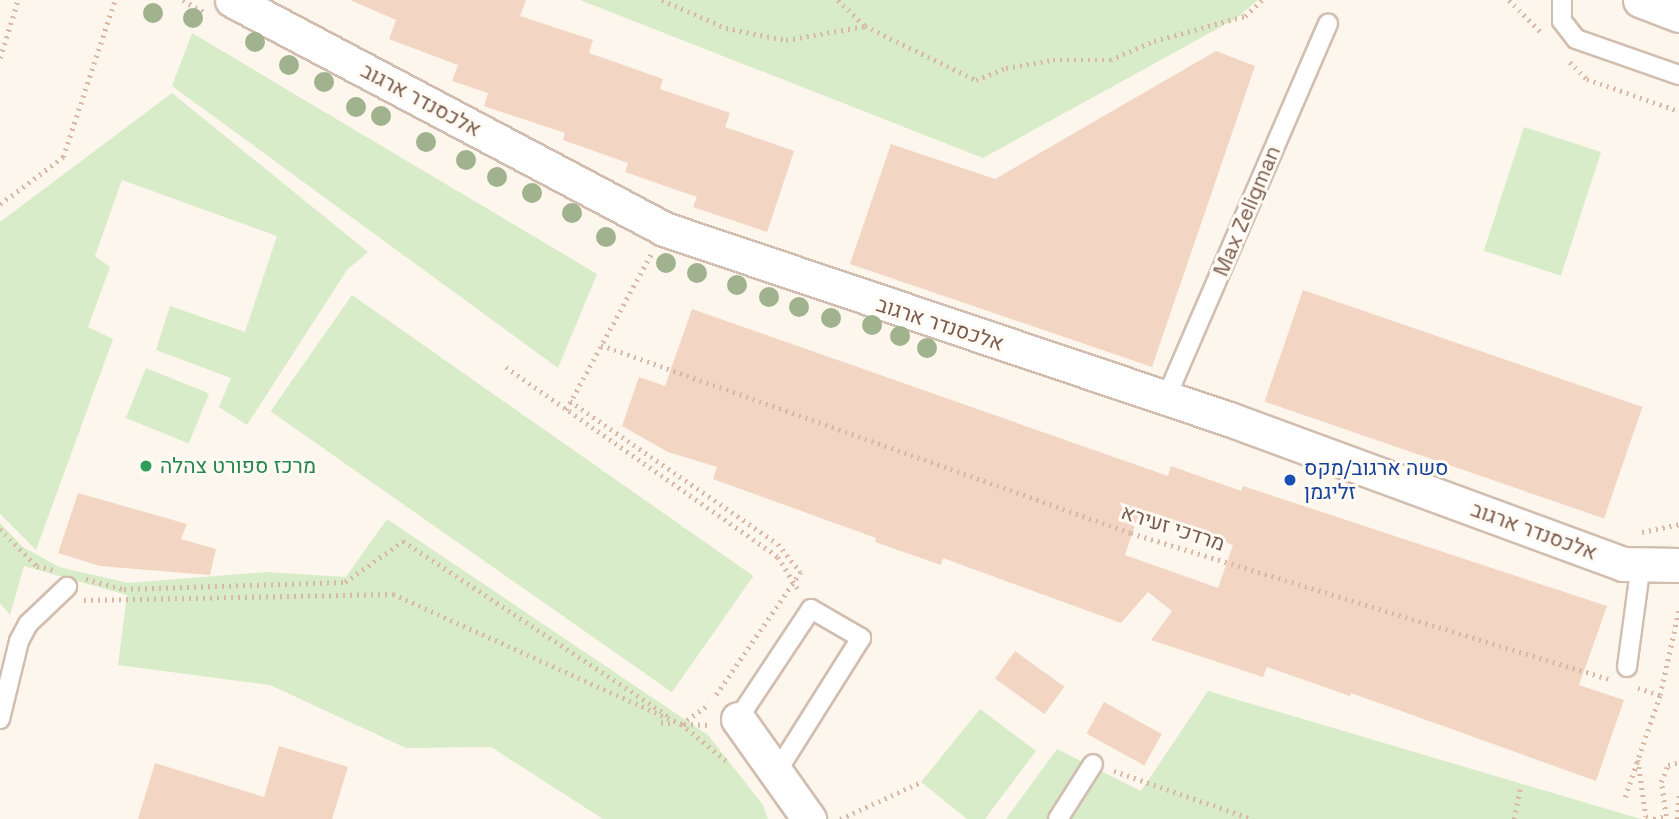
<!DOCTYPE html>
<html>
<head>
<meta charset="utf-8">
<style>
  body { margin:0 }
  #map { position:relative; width:1679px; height:819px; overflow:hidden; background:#fdf6ec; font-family:"Space Grotesk",Heebo,sans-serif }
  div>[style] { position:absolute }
  .green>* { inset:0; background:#d8ecc9; transform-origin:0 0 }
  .building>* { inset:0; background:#f3d5c3; transform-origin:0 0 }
  .path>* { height:4.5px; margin-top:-2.25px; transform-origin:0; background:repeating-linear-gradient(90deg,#d9b8a5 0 2px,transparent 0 7px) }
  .roads { filter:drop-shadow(2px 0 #d1beb0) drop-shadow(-2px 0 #d1beb0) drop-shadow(0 2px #d1beb0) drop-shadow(0 -2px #d1beb0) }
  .lane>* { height:18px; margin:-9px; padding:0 9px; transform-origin:9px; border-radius:9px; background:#fff }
  .street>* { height:33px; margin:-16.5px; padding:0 16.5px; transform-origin:16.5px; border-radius:16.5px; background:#fff }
  .trees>* { width:20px; height:20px; margin:-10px; border-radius:50%; background:#a0b28e }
  .dots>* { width:19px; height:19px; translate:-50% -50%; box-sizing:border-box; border:4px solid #fffaf3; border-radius:50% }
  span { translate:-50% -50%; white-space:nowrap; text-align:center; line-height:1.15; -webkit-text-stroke:6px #fffaf3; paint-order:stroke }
  .street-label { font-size:21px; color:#7a5c4d }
  .leisure-label { font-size:21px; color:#27864d }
  .left { translate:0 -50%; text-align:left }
  .transit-label { font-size:21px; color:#164399 }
</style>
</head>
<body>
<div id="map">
  <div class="green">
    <div style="clip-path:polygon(580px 0,1258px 0,1235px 19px,983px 158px)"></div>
    <div style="clip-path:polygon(192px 33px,597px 274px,558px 368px,172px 86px)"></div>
    <div style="clip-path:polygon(172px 93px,368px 252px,347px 270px,247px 425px,219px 407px,231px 378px,156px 350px,170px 306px,245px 332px,277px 236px,122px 180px,95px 256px,110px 267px,88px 327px,113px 339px,36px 550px,0 514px,0 222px)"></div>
    <div style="left:1524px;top:127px;width:81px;height:130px;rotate:18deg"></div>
    <div style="left:352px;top:295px;width:490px;height:142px;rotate:35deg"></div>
    <div style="left:146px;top:368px;width:68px;height:54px;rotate:22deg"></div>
    <div style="clip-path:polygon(387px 519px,708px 735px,763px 805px,768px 819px,603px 819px,491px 747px,406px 748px,270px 685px,118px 665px,127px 595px,24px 566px,10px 615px,0 603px,0 523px,23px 547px,59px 567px,128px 583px,267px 572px,346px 577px)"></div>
    <div style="clip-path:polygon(1208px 691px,1641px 819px,1006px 819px,1057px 749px,1141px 791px)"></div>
    <div style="clip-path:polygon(980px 709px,1036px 751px,985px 819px,967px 819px,921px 782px)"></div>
  </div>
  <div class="building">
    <div style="clip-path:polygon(350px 0,526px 0,520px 16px,593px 40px,589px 53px,663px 79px,660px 89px,730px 113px,725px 127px,794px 151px,767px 232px,693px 207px,697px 197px,625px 172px,628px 163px,563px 140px,565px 133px,484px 106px,488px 93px,452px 81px,458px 65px,389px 39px,396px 20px)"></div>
    <div style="clip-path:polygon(1216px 51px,1255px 66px,1152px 367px,850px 264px,891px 144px,995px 179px)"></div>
    <div style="left:1303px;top:290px;width:359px;height:118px;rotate:19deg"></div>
    <div style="clip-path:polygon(evenodd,692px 309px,1168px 476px,1171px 466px,1241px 491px,1243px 486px,1607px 606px,1579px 685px,1624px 700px,1596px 781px,1351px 693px,1350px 696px,1267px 667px,1263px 677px,1151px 640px,1172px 611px,1148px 592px,1121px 623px,943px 558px,941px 565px,875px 542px,876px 538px,713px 479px,717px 467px,668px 452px,622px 426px,639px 377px,665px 386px,692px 309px,1139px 513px,1233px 545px,1218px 588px,1125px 555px,1139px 513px)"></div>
    <div style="clip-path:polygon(78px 493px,187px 524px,181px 539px,216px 549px,210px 575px,100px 566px,58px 553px)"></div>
    <div style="left:1015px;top:651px;width:61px;height:34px;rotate:36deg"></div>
    <div style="left:1104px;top:702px;width:66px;height:36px;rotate:29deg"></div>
    <div style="clip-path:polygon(279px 746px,348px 767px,332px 819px,138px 819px,155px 763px,264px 797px)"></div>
  </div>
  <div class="path">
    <div style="left:183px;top:0;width:24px;rotate:30deg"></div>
    <div style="left:662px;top:0;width:70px;rotate:23.6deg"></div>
    <div style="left:726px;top:28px;width:61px;rotate:11.3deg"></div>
    <div style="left:786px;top:40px;width:80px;rotate:-10deg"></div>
    <div style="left:838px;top:0;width:37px;rotate:44deg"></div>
    <div style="left:865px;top:26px;width:123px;rotate:25.9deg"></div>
    <div style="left:976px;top:80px;width:32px;rotate:-22deg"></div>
    <div style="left:1006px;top:68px;width:48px;rotate:-9.7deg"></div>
    <div style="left:1053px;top:60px;width:57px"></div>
    <div style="left:1110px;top:60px;width:48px;rotate:-23.4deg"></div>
    <div style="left:1154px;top:41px;width:94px;rotate:-15.4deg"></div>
    <div style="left:1245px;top:16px;width:23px;rotate:-43deg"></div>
    <div style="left:1509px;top:0;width:47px;rotate:45deg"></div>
    <div style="left:0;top:58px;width:61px;rotate:-72.8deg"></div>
    <div style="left:1570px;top:62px;width:24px;rotate:45deg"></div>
    <div style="left:1587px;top:79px;width:97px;rotate:19.2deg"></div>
    <div style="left:0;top:204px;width:79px;rotate:-36.7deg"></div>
    <div style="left:63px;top:157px;width:165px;rotate:-71.7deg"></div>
    <div style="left:601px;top:345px;width:562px;rotate:19.53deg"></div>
    <div style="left:1131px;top:533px;width:500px;rotate:17deg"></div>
    <div style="left:506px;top:367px;width:332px;rotate:34.9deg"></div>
    <div style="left:778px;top:557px;width:39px;rotate:58deg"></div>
    <div style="left:570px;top:401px;width:252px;rotate:34.5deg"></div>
    <div style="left:778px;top:544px;width:36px;rotate:51deg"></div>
    <div style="left:801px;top:572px;width:152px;rotate:124.5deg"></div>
    <div style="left:566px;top:410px;width:178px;rotate:-61.4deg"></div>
    <div style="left:0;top:529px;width:52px;rotate:45deg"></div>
    <div style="left:37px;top:566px;width:17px;rotate:13deg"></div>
    <div style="left:1642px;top:532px;width:38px;rotate:-12deg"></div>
    <div style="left:86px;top:579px;width:39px;rotate:15deg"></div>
    <div style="left:124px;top:589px;width:221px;rotate:-1.8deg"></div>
    <div style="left:345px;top:582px;width:71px;rotate:-35.3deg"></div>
    <div style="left:403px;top:541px;width:318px;rotate:33.4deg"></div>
    <div style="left:84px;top:600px;width:309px;rotate:-1.1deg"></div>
    <div style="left:393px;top:594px;width:316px;rotate:24.3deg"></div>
    <div style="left:681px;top:724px;width:35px;rotate:-35deg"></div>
    <div style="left:1638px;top:688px;width:23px;rotate:18deg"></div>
    <div style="left:1660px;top:695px;width:88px;rotate:-77.5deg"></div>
    <div style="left:661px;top:722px;width:14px;rotate:8deg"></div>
    <div style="left:681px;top:724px;width:62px;rotate:39.1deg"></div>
    <div style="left:684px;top:724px;width:26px;rotate:2deg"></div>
    <div style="left:1638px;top:760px;width:57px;rotate:81.9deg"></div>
    <div style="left:1646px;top:816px;width:9px;rotate:21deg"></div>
    <div style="left:1654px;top:819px;width:12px;rotate:-14deg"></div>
    <div style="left:1666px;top:816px;width:34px;rotate:-98deg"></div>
    <div style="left:1661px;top:782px;width:18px;rotate:-68deg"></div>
    <div style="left:1668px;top:765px;width:11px;rotate:-15deg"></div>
    <div style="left:1114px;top:771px;width:147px;rotate:19.1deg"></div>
    <div style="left:1625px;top:797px;width:108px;rotate:-71.1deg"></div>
    <div style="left:840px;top:819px;width:89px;rotate:-24.6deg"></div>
    <div style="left:1514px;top:819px;width:31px;rotate:-79deg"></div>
    <div style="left:1677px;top:819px;width:24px;rotate:-85deg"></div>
  </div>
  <div class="roads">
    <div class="lane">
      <div style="left:1562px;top:0;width:21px;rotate:90deg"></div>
      <div style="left:1562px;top:21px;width:23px;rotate:52deg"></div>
      <div style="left:1576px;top:39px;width:109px;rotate:19.3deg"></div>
      <div style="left:1166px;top:398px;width:408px;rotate:-66.6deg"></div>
      <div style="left:1627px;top:667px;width:104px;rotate:-82.3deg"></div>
      <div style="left:0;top:719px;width:80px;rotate:-76.3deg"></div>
      <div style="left:19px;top:641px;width:19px;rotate:-62deg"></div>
      <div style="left:28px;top:624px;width:54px;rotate:-43.5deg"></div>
      <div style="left:738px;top:719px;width:132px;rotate:-56.4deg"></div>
      <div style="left:811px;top:609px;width:58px;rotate:30.1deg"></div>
      <div style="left:861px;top:638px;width:160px;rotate:122.2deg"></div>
      <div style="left:1058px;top:819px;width:65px;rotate:-57.5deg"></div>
    </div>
    <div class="street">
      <div style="left:232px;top:0;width:489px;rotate:27.9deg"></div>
      <div style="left:664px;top:229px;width:596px;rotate:18.59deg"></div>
      <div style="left:1229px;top:419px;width:420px;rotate:20.2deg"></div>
      <div style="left:1623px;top:564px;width:56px;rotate:1deg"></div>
      <div style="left:1640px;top:0;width:42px;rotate:21deg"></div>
      <div style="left:738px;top:719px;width:123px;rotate:54.6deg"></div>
    </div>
  </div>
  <div class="trees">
    <div style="left:153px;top:13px"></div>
    <div style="left:193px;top:18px"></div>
    <div style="left:255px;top:42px"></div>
    <div style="left:289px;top:65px"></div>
    <div style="left:324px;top:82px"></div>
    <div style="left:356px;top:107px"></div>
    <div style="left:381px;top:116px"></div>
    <div style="left:426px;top:142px"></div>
    <div style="left:466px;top:160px"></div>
    <div style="left:497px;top:177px"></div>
    <div style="left:532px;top:193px"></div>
    <div style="left:572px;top:213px"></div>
    <div style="left:606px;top:237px"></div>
    <div style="left:666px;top:263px"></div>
    <div style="left:697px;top:273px"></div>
    <div style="left:737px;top:285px"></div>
    <div style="left:769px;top:297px"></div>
    <div style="left:799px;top:307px"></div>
    <div style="left:831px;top:318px"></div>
    <div style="left:872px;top:325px"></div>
    <div style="left:900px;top:336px"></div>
    <div style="left:927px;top:348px"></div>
  </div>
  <div class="dots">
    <div style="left:146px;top:466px;background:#2e9e5b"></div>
    <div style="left:1290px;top:480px;background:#1a4fb4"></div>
  </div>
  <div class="street-label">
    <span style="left:421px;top:100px;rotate:28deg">אלכסנדר ארגוב</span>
    <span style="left:1247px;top:211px;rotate:-67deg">Max Zeligman</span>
    <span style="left:940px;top:324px;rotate:18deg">אלכסנדר ארגוב</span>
    <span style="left:1173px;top:528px;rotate:18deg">מרדכי זעירא</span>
    <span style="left:1534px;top:531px;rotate:20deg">אלכסנדר ארגוב</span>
  </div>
  <div class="leisure-label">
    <span class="left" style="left:160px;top:466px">מרכז ספורט צהלה</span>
  </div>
  <div class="transit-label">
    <span class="left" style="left:1304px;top:480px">סשה ארגוב/מקס<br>זליגמן</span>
  </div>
</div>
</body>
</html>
